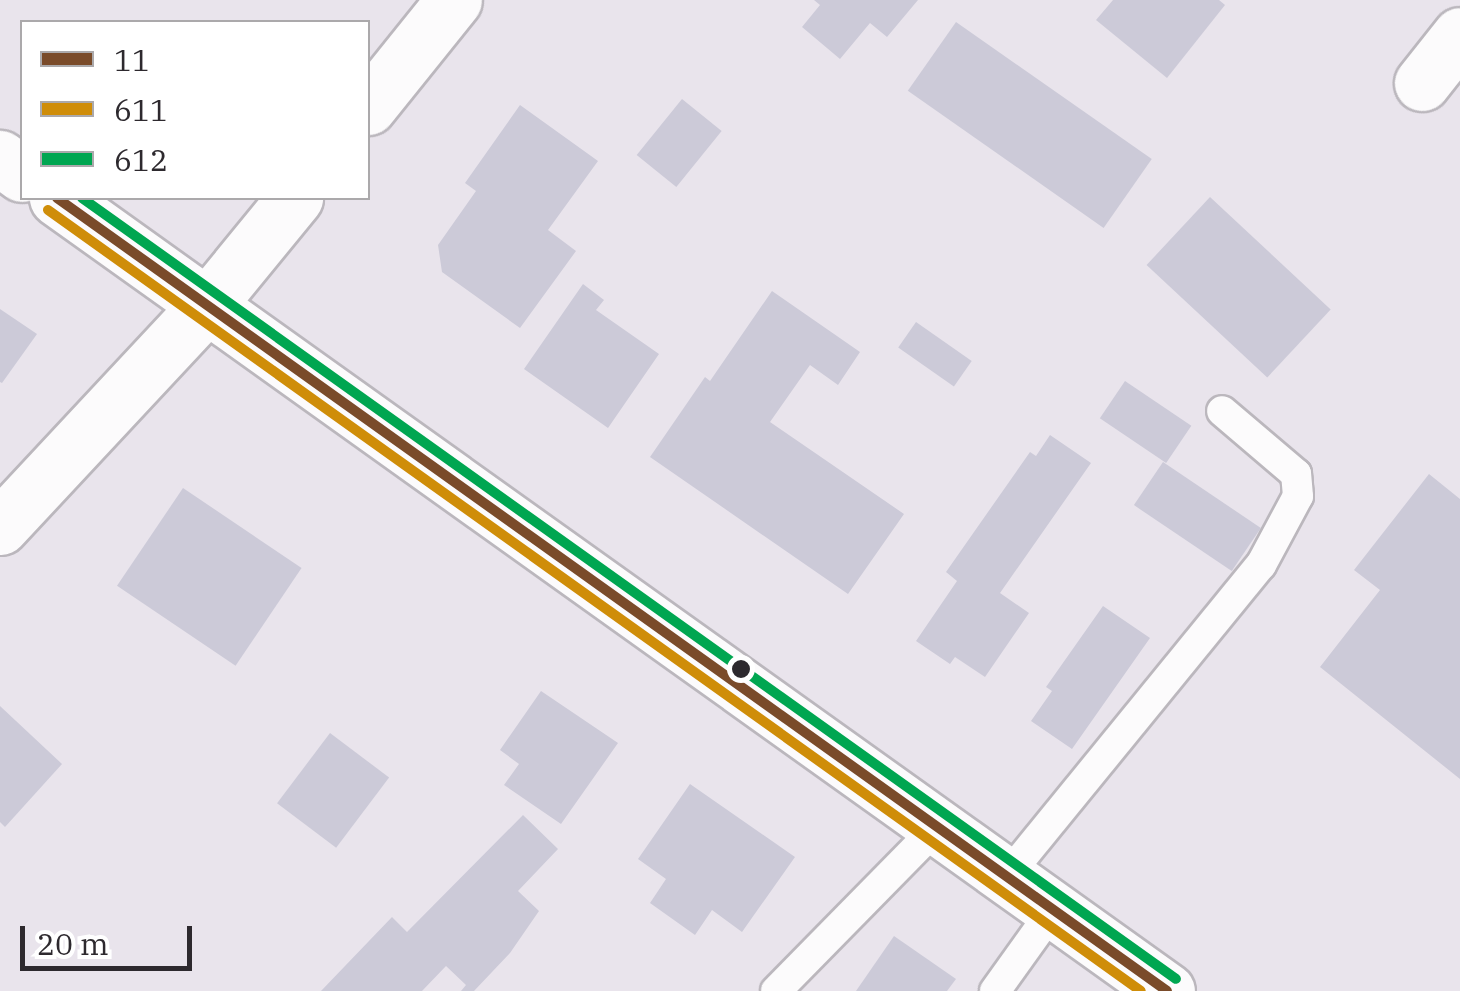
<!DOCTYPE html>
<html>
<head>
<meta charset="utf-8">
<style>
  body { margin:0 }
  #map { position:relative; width:1460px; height:991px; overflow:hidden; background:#e9e4ec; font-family:"IBM Plex Serif",serif }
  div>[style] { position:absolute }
  .building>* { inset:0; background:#cccad8; transform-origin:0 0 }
  .roads { filter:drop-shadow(2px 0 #bbb7bd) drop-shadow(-2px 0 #bbb7bd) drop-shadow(0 2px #bbb7bd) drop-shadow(0 -2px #bbb7bd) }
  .lane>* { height:30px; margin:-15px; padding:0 15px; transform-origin:15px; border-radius:15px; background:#fcfbfc }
  .street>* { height:55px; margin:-27.5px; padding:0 27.5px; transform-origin:27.5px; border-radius:27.5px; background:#fcfbfc }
  .secondary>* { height:55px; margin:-27.5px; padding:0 27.5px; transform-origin:27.5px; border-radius:27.5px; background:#fcfbfc }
  .bus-1>* { height:10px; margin:-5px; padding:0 5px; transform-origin:5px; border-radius:5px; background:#7a4b2a }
  .bus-2>* { height:10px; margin:-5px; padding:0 5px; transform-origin:5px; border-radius:5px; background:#cf8d09 }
  .bus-3>* { height:10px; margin:-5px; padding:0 5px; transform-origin:5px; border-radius:5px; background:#00a651 }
  .dots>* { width:28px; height:28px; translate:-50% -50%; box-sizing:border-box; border:5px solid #fff; border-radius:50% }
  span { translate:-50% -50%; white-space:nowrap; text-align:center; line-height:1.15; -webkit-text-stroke:9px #fff; paint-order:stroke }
  .legend { position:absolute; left:20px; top:20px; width:350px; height:180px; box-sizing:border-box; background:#fff; border:2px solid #aba9ab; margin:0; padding:12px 18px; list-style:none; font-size:30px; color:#2d292e }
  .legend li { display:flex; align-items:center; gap:20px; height:50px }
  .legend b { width:50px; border:2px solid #aba9ab }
  .scale { position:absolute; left:20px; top:926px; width:172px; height:45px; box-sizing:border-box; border:5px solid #2d292e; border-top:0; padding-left:12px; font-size:30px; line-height:35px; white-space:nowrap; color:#2d292e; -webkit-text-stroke:8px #fff; paint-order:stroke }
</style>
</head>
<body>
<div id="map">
  <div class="building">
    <div style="clip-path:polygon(814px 0,918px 0,887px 37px,870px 23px,840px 59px,802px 27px,820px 5px)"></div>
    <div style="clip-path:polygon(1113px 0,1219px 0,1225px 5px,1167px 78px,1096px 20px)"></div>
    <div style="left:956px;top:22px;width:239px;height:84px;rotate:35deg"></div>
    <div style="left:682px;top:99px;width:51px;height:72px;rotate:39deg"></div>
    <div style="clip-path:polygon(520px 105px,598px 161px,548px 230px,576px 251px,520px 328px,442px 272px,438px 245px,476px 191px,465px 183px)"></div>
    <div style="left:1210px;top:197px;width:165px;height:93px;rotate:43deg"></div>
    <div style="clip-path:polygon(583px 284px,604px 300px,596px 310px,659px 354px,608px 428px,524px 369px)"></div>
    <div style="clip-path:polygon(772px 291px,860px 352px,838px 385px,810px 365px,770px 422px,904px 514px,848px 594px,650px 457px,705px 377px,710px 381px)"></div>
    <div style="clip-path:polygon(0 309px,37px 334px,2px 383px,0 382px)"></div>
    <div style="left:916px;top:322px;width:68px;height:31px;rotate:35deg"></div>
    <div style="left:1125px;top:381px;width:80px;height:45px;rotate:34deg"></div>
    <div style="clip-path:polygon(1050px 435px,1091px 463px,1000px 593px,1029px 613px,985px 677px,955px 657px,950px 664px,916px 641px,957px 581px,946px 572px,1030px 452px,1036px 456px)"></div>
    <div style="left:1163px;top:462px;width:118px;height:52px;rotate:34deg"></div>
    <div style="clip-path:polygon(1429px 474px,1460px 499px,1460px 779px,1320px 667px,1380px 590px,1354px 570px)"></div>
    <div style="left:183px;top:488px;width:143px;height:118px;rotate:34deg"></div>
    <div style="clip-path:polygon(1103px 606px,1150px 638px,1072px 749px,1031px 721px,1052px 691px,1046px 687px)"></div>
    <div style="clip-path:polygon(541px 691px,618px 743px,561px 824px,504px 785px,519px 764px,500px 750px)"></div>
    <div style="clip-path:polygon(0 706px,62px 764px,5px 827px,0 822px)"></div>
    <div style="left:330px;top:733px;width:74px;height:88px;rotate:37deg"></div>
    <div style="clip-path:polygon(690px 784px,795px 857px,742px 932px,712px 910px,695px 935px,650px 903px,666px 879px,638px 859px)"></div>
    <div style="clip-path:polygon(523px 815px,558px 849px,518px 891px,539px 911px,510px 953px,474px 991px,461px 991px,466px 985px,446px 966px,422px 991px,321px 991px,392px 917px,407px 932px)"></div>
    <div style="clip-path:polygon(894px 936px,956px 979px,947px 991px,856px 991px)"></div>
  </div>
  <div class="roads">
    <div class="lane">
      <div style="left:1007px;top:876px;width:402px;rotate:-50.8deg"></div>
      <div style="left:1261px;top:565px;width:78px;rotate:-61.8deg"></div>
      <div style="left:1298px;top:496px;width:22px;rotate:-95deg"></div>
      <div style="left:1296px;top:474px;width:97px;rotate:-139.6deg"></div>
      <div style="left:776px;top:991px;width:230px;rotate:-45.5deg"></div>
      <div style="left:995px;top:991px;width:100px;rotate:-54.4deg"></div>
    </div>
    <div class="street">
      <div style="left:1422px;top:83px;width:61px;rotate:-51.6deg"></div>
    </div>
    <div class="secondary">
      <div style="left:368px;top:107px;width:137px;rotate:-51.2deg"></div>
      <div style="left:0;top:158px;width:27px;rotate:36deg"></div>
      <div style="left:57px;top:198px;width:1364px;rotate:35.54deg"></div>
      <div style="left:0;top:527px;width:306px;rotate:-47deg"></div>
      <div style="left:209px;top:303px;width:136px;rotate:-50.7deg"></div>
    </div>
  </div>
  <div class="bus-1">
    <div style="left:57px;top:198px;width:1364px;rotate:35.54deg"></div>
  </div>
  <div class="bus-2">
    <div style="left:48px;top:210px;width:1343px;rotate:35.55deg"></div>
  </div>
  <div class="bus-3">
    <div style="left:82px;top:198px;width:1344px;rotate:35.52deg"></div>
  </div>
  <div class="dots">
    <div style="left:741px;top:669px;background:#2d292e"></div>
  </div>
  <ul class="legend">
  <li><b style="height:12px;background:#7a4b2a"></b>11</li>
  <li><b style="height:12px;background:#cf8d09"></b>611</li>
  <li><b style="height:12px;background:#00a651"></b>612</li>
  </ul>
  <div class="scale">20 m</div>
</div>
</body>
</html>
